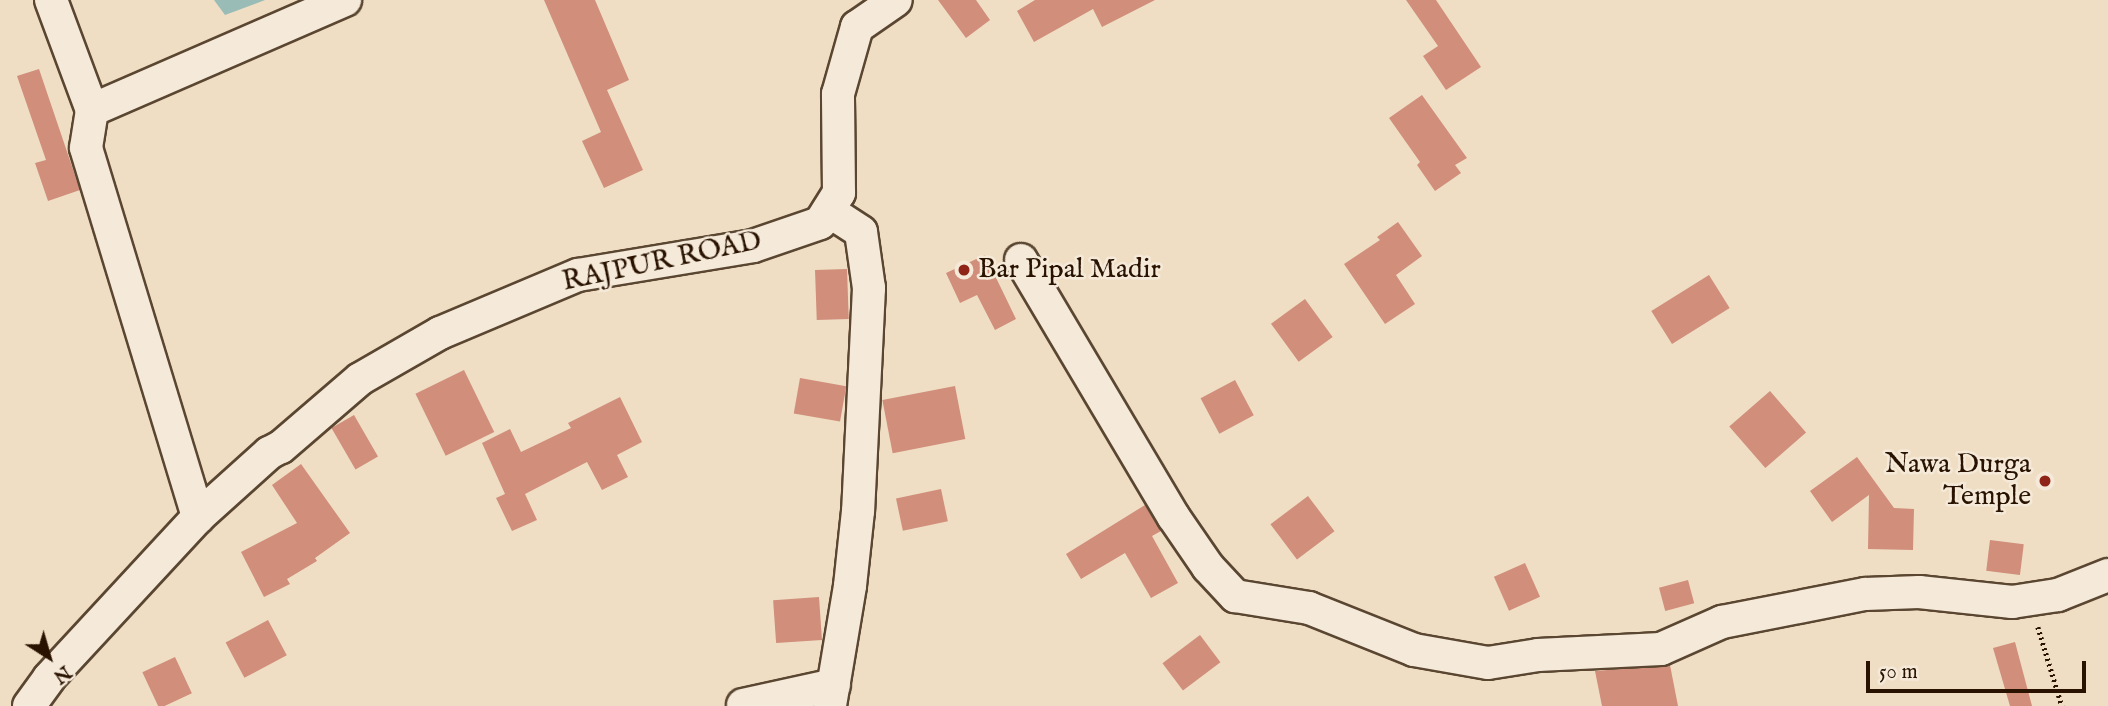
<!DOCTYPE html>
<html>
<head>
<meta charset="utf-8">
<style>
  body { margin:0 }
  #map { position:relative; width:2108px; height:706px; overflow:hidden; background:#efdec4; font-family:"IM FELL English",serif }
  div>[style] { position:absolute }
  .water>* { inset:0; background:#9abcb6 }
  .building>* { inset:0; background:#d08e7b; transform-origin:0 0 }
  .path>* { height:4.5px; margin-top:-2.25px; transform-origin:0; background:repeating-linear-gradient(90deg,#291300 0 2px,transparent 0 5.5px) }
  .roads { filter:drop-shadow(2px 0 #5a4631) drop-shadow(-2px 0 #5a4631) drop-shadow(0 2px #5a4631) drop-shadow(0 -2px #5a4631) }
  .minor>* { height:32px; margin:-16px; padding:0 16px; transform-origin:16px; border-radius:16px; background:#f5ead9 }
  .dots>* { width:19px; height:19px; translate:-50% -50%; box-sizing:border-box; border:4px solid #f5ead9; border-radius:50% }
  span { translate:-50% -50%; white-space:nowrap; text-align:center; line-height:1.15; -webkit-text-stroke:5px #f5ead9; paint-order:stroke }
  .street-label { font-size:28px; color:#291300 }
  .poi-label { font-size:28px; color:#291300 }
  .left { translate:0 -50%; text-align:left }
  .right { translate:-100% -50%; text-align:right }
  .north { position:absolute; left:14px; top:622px; width:70px; height:70px; -webkit-text-stroke:5px #f5ead9; paint-order:stroke; rotate:143deg; font-size:19px; font-weight:700; line-height:28px; text-align:center; color:#291300 }
  .north::after { content:''; display:block; margin:auto; width:24px; height:32px; background:#291300; clip-path:polygon(50% 0,100% 100%,50% 72%,0 100%) }
  .scale { position:absolute; left:1866px; top:661px; width:220px; height:32px; box-sizing:border-box; border:4px solid #291300; border-top:0; padding-left:9px; font-size:21px; line-height:24px; white-space:nowrap; color:#291300; -webkit-text-stroke:5px #f5ead9; paint-order:stroke }
</style>
</head>
<body>
<div id="map">
  <div class="water">
    <div style="clip-path:polygon(214px 0,265px 0,225px 15px)"></div>
  </div>
  <div class="building">
    <div style="clip-path:polygon(544px 0,595px 0,629px 80px,607px 90px,643px 170px,604px 188px,582px 141px,601px 132px)"></div>
    <div style="clip-path:polygon(938px 0,976px 0,990px 20px,966px 38px)"></div>
    <div style="clip-path:polygon(1035px 0,1155px 0,1102px 27px,1093px 9px,1034px 42px,1017px 11px)"></div>
    <div style="clip-path:polygon(1406px 0,1436px 0,1481px 67px,1446px 90px,1423px 56px,1438px 46px)"></div>
    <div style="clip-path:polygon(39px 69px,80px 190px,48px 201px,35px 163px,46px 160px,17px 76px)"></div>
    <div style="clip-path:polygon(1422px 95px,1467px 158px,1455px 165px,1461px 173px,1435px 191px,1417px 165px,1420px 162px,1389px 118px)"></div>
    <div style="clip-path:polygon(1398px 222px,1422px 256px,1396px 275px,1415px 304px,1385px 324px,1344px 264px,1380px 240px,1377px 237px)"></div>
    <div style="clip-path:polygon(985px 255px,1016px 319px,995px 330px,977px 295px,960px 303px,946px 273px)"></div>
    <div style="left:847px;top:269px;width:50px;height:32px;rotate:88deg"></div>
    <div style="left:1709px;top:275px;width:39px;height:68px;rotate:58deg"></div>
    <div style="left:1305px;top:299px;width:47px;height:42px;rotate:54deg"></div>
    <div style="left:464px;top:370px;width:69px;height:54px;rotate:64deg"></div>
    <div style="left:800px;top:378px;width:47px;height:36px;rotate:10deg"></div>
    <div style="left:1235px;top:380px;width:40px;height:39px;rotate:62deg"></div>
    <div style="left:955px;top:386px;width:54px;height:74px;rotate:79deg"></div>
    <div style="left:1770px;top:391px;width:55px;height:54px;rotate:49deg"></div>
    <div style="clip-path:polygon(620px 397px,642px 442px,617px 455px,628px 477px,602px 490px,587px 462px,525px 494px,537px 520px,512px 531px,496px 498px,505px 494px,482px 443px,510px 429px,521px 452px,571px 428px,568px 423px)"></div>
    <div style="left:354px;top:415px;width:48px;height:26px;rotate:60deg"></div>
    <div style="clip-path:polygon(1857px 457px,1894px 508px,1914px 509px,1913px 550px,1868px 549px,1869px 495px,1832px 522px,1810px 491px)"></div>
    <div style="clip-path:polygon(301px 464px,350px 533px,315px 558px,317px 561px,287px 579px,290px 584px,264px 597px,241px 552px,297px 523px,272px 485px)"></div>
    <div style="left:941px;top:489px;width:33px;height:46px;rotate:78deg"></div>
    <div style="left:1308px;top:496px;width:44px;height:47px;rotate:53deg"></div>
    <div style="clip-path:polygon(1145px 505px,1161px 531px,1152px 536px,1178px 583px,1151px 598px,1125px 553px,1081px 579px,1066px 554px)"></div>
    <div style="left:1990px;top:540px;width:34px;height:31px;rotate:7deg"></div>
    <div style="left:1525px;top:563px;width:37px;height:34px;rotate:66deg"></div>
    <div style="left:1688px;top:580px;width:24px;height:30px;rotate:75deg"></div>
    <div style="left:819px;top:597px;width:43px;height:46px;rotate:86deg"></div>
    <div style="left:268px;top:620px;width:40px;height:48px;rotate:62deg"></div>
    <div style="left:1200px;top:635px;width:34px;height:47px;rotate:53deg"></div>
    <div style="clip-path:polygon(2015px 642px,2032px 706px,2010px 706px,1993px 648px)"></div>
    <div style="left:175px;top:657px;width:40px;height:36px;rotate:65deg"></div>
    <div style="clip-path:polygon(1670px 665px,1678px 706px,1602px 706px,1595px 671px)"></div>
  </div>
  <div class="path">
    <div style="left:2038px;top:627px;width:83px;rotate:73.1deg"></div>
  </div>
  <div class="roads">
    <div class="minor">
      <div style="left:51px;top:0;width:117px;rotate:69.6deg"></div>
      <div style="left:92px;top:110px;width:38px;rotate:99deg"></div>
      <div style="left:86px;top:148px;width:386px;rotate:73.1deg"></div>
      <div style="left:92px;top:110px;width:276px;rotate:-23.5deg"></div>
      <div style="left:829px;top:211px;width:38px;rotate:33deg"></div>
      <div style="left:861px;top:232px;width:57px;rotate:81.9deg"></div>
      <div style="left:869px;top:288px;width:223px;rotate:92.8deg"></div>
      <div style="left:858px;top:511px;width:75px;rotate:96.1deg"></div>
      <div style="left:850px;top:586px;width:122px;rotate:99.5deg"></div>
      <div style="left:1021px;top:260px;width:298px;rotate:59.3deg"></div>
      <div style="left:1173px;top:516px;width:62px;rotate:55.5deg"></div>
      <div style="left:1208px;top:567px;width:40px;rotate:47deg"></div>
      <div style="left:1235px;top:596px;width:75px;rotate:9.2deg"></div>
      <div style="left:1309px;top:608px;width:113px;rotate:21.8deg"></div>
      <div style="left:1414px;top:650px;width:75px;rotate:10deg"></div>
      <div style="left:1488px;top:663px;width:51px;rotate:-9.1deg"></div>
      <div style="left:1538px;top:655px;width:123px;rotate:-2.8deg"></div>
      <div style="left:1661px;top:649px;width:67px;rotate:-23.9deg"></div>
      <div style="left:1722px;top:622px;width:146px;rotate:-11.1deg"></div>
      <div style="left:1865px;top:594px;width:54px;rotate:-2.1deg"></div>
      <div style="left:1919px;top:592px;width:94px;rotate:6.1deg"></div>
      <div style="left:2012px;top:602px;width:47px;rotate:-8.7deg"></div>
      <div style="left:2058px;top:595px;width:54px;rotate:-21.8deg"></div>
      <div style="left:743px;top:705px;width:93px;rotate:-12.4deg"></div>
      <div style="left:29px;top:706px;width:34px;rotate:-54deg"></div>
      <div style="left:49px;top:678px;width:219px;rotate:-47.2deg"></div>
      <div style="left:198px;top:517px;width:96px;rotate:-42deg"></div>
      <div style="left:269px;top:453px;width:13px;rotate:-27deg"></div>
      <div style="left:281px;top:447px;width:104px;rotate:-40.7deg"></div>
      <div style="left:360px;top:379px;width:92px;rotate:-29.9deg"></div>
      <div style="left:440px;top:333px;width:150px;rotate:-22.8deg"></div>
      <div style="left:578px;top:275px;width:177px;rotate:-9.4deg"></div>
      <div style="left:753px;top:246px;width:71px;rotate:-18.9deg"></div>
      <div style="left:820px;top:223px;width:36px;rotate:-58deg"></div>
      <div style="left:839px;top:193px;width:99px;rotate:-90.6deg"></div>
      <div style="left:838px;top:94px;width:70px;rotate:-74.2deg"></div>
      <div style="left:857px;top:27px;width:47px;rotate:-34.7deg"></div>
    </div>
  </div>
  <div class="dots">
    <div style="left:964px;top:270px;background:#8f2418"></div>
    <div style="left:2045px;top:481px;background:#8f2418"></div>
  </div>
  <div class="street-label">
    <span style="left:662px;top:262px;rotate:-12deg">RAJPUR ROAD</span>
  </div>
  <div class="poi-label">
    <span class="left" style="left:978px;top:270px">Bar Pipal Madir</span>
    <span class="right" style="left:2031px;top:481px">Nawa Durga<br>Temple</span>
  </div>
  <div class="north">N</div>
  <div class="scale">50 m</div>
</div>
</body>
</html>
